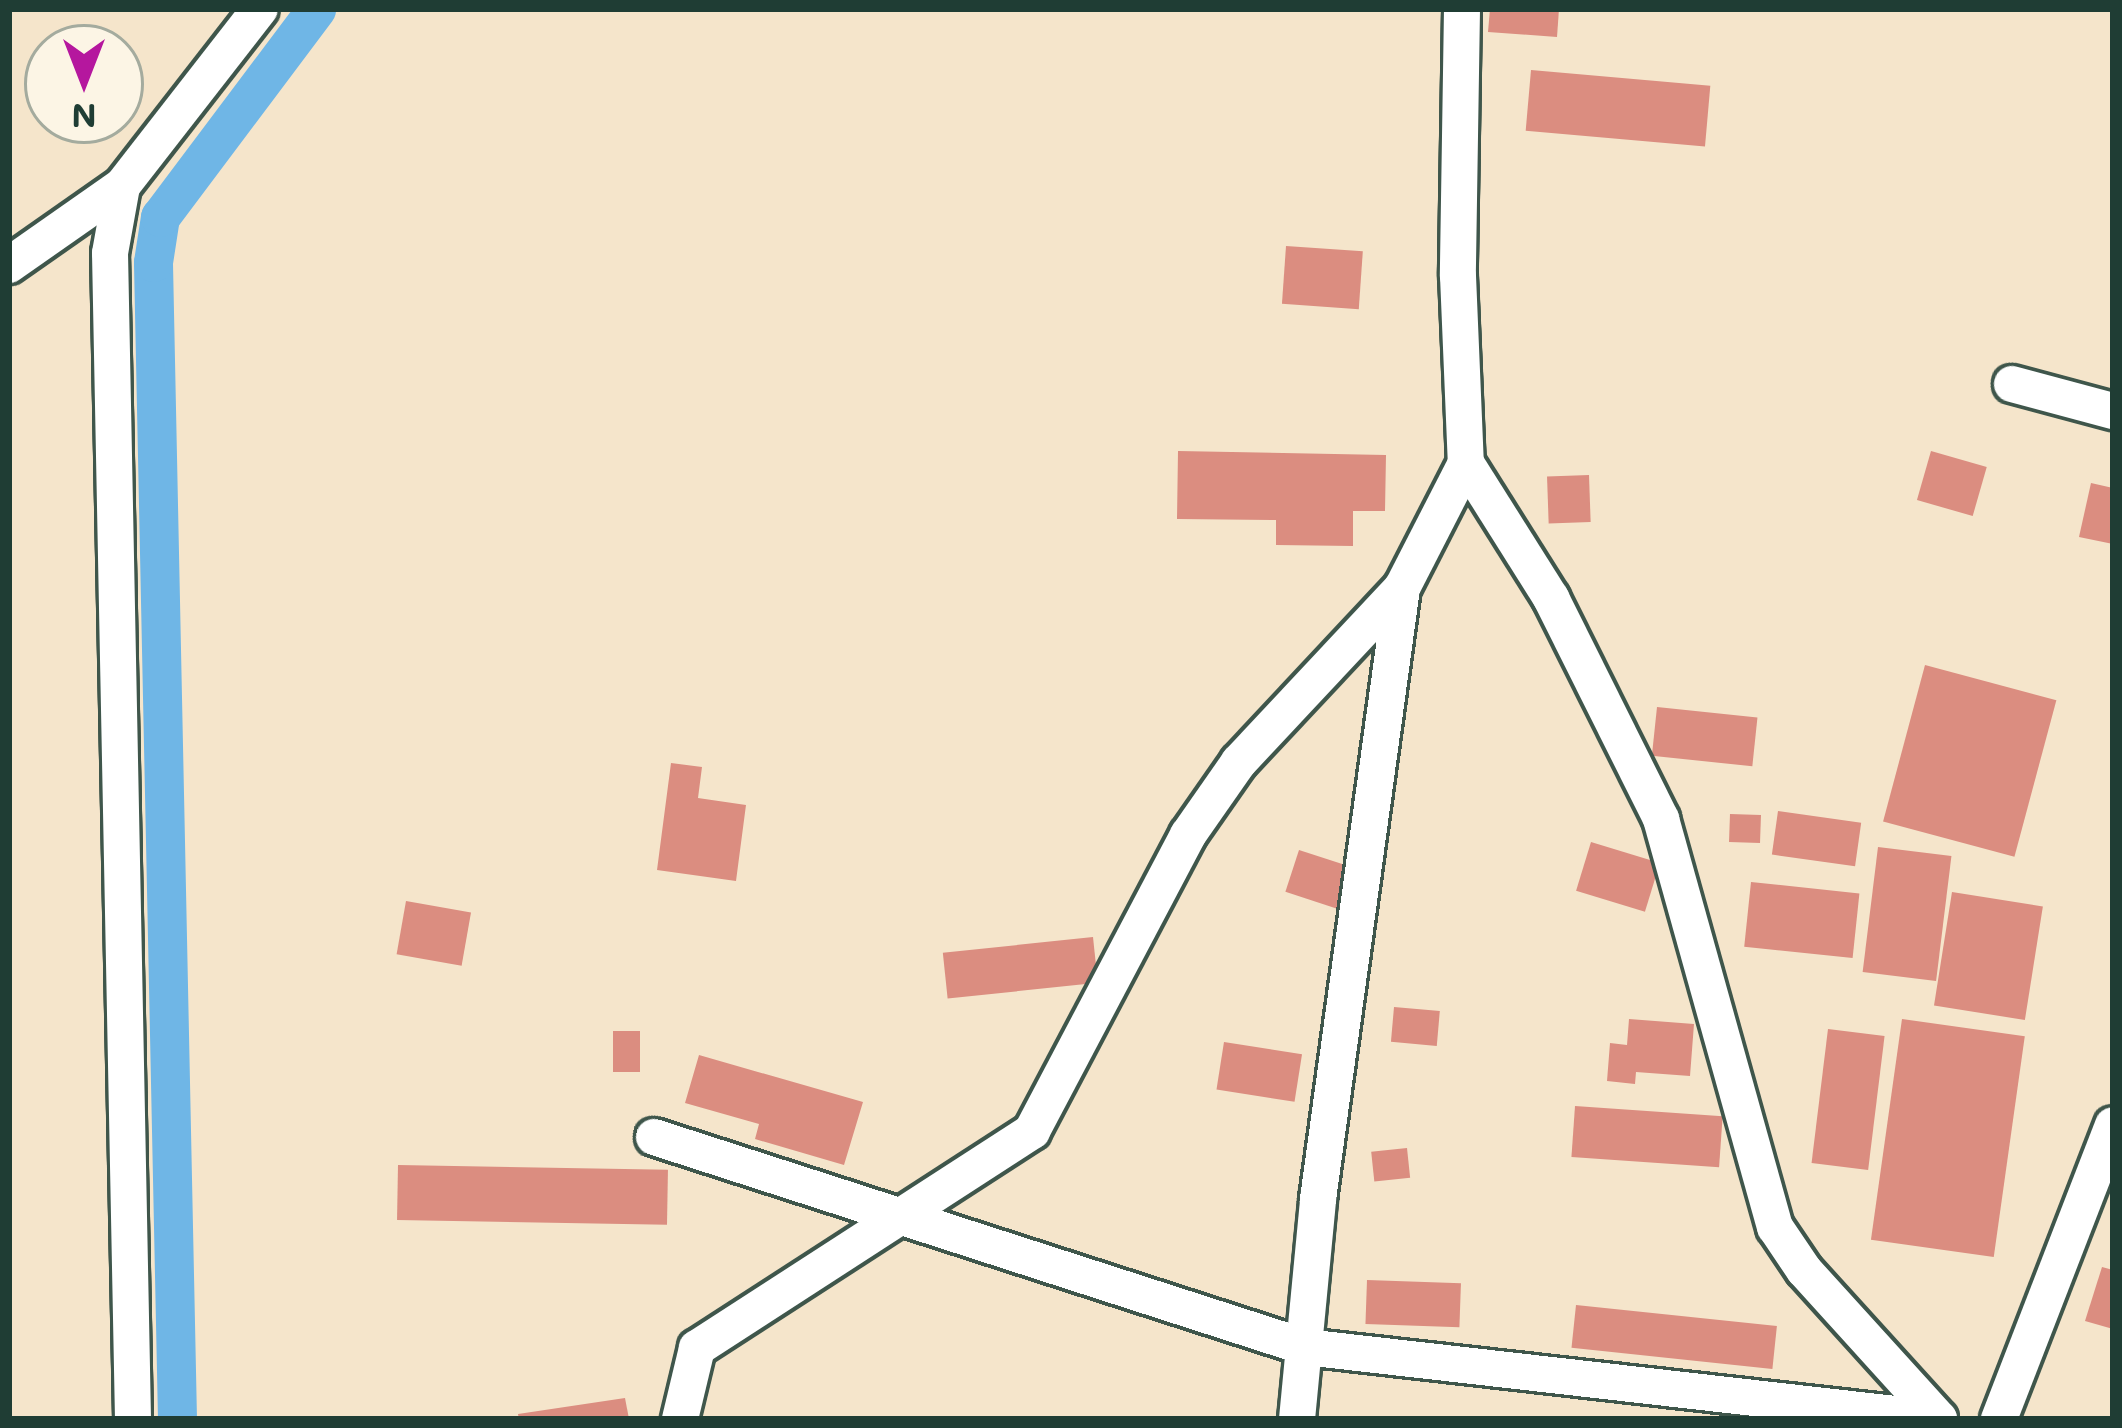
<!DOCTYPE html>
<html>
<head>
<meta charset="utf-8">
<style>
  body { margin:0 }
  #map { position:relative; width:2122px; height:1428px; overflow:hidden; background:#f5e5cb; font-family:Mali,sans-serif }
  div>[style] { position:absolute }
  .canal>* { height:39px; margin:-19.5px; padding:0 19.5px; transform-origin:19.5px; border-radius:19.5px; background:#6fb6e6 }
  .building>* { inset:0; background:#db8d80; transform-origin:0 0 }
  .roads { filter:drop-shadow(3px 0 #3f564b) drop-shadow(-3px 0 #3f564b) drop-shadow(0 3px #3f564b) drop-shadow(0 -3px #3f564b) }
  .street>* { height:36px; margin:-18px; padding:0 18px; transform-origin:18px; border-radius:18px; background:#fff }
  span { translate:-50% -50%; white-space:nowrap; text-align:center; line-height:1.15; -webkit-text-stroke:10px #fcf5e5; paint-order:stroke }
  .frame { position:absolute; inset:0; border:12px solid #1f3d34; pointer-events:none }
  .north { position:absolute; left:24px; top:24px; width:120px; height:120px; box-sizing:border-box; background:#fcf5e5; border:3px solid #a4ab9e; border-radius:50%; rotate:180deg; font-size:33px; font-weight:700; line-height:48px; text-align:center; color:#1f3d34 }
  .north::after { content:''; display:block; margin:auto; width:42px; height:54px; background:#b5179e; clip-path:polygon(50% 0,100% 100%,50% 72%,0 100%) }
</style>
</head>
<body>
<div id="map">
  <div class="canal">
    <div style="left:177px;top:1419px;width:1157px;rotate:-91.19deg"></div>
    <div style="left:153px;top:262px;width:46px;rotate:-81.2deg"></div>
    <div style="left:160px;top:217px;width:260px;rotate:-53.1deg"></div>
  </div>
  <div class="building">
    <div style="clip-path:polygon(1490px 9px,1559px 9px,1557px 37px,1488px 32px)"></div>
    <div style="left:1531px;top:70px;width:180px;height:61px;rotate:5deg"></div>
    <div style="left:1286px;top:246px;width:77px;height:58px;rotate:4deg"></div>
    <div style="clip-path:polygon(1178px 451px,1386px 455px,1385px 511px,1353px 511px,1353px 546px,1276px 545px,1276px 520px,1177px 519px)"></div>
    <div style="left:1931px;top:451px;width:58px;height:51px;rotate:16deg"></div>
    <div style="left:1589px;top:475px;width:47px;height:42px;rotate:88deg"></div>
    <div style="clip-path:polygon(2091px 483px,2113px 488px,2113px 544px,2079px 537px)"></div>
    <div style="left:1925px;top:665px;width:136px;height:162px;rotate:15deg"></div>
    <div style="left:1657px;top:707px;width:101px;height:49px;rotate:6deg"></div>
    <div style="clip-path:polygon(671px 763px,702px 767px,698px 798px,746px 805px,736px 881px,657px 870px)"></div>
    <div style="left:1778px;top:811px;width:84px;height:44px;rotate:8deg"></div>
    <div style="left:1730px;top:814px;width:31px;height:28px;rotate:2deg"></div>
    <div style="left:1591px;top:842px;width:72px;height:51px;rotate:17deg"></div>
    <div style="left:1878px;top:847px;width:74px;height:126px;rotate:7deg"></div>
    <div style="left:1299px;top:850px;width:56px;height:44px;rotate:18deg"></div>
    <div style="left:1751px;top:882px;width:109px;height:65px;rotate:6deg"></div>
    <div style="left:1952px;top:892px;width:92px;height:115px;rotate:9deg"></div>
    <div style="left:406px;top:901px;width:66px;height:54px;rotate:10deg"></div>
    <div style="left:1093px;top:937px;width:46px;height:151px;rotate:84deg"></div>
    <div style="left:1394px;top:1007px;width:46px;height:35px;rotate:5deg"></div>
    <div style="clip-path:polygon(1629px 1019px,1694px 1024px,1690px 1076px,1636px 1072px,1635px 1084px,1607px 1081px,1610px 1043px,1627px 1045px)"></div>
    <div style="left:1902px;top:1019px;width:124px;height:223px;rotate:8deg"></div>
    <div style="left:1828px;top:1029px;width:57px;height:135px;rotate:7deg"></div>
    <div style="left:613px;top:1031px;width:27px;height:41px"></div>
    <div style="left:1224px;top:1042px;width:79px;height:48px;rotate:9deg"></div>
    <div style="clip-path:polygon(699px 1055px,863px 1102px,844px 1165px,755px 1139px,759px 1124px,685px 1103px)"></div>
    <div style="left:1575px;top:1106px;width:148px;height:51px;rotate:4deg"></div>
    <div style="left:1407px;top:1148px;width:30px;height:36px;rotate:84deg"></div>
    <div style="left:398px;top:1165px;width:270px;height:55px;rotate:1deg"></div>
    <div style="clip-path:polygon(2102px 1267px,2113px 1270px,2113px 1329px,2085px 1321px)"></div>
    <div style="left:1367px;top:1280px;width:94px;height:44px;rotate:2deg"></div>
    <div style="left:1576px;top:1305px;width:202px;height:43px;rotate:6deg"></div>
    <div style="clip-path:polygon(625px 1398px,629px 1419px,519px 1419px,518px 1414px)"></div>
  </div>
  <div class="roads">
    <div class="street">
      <div style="left:1462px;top:9px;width:267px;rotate:90.9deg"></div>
      <div style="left:1458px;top:276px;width:187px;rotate:87.6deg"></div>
      <div style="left:1466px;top:463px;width:160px;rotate:57.8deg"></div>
      <div style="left:1551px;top:598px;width:247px;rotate:63.5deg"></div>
      <div style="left:1661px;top:819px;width:424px;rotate:74.4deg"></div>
      <div style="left:1775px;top:1227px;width:52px;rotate:56deg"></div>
      <div style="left:1804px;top:1270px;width:201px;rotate:47.8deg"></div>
      <div style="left:9px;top:265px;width:138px;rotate:-35deg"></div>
      <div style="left:2012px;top:384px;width:105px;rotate:15deg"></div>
      <div style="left:654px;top:1137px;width:684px;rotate:17.88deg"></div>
      <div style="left:1305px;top:1347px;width:638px;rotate:6.48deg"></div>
      <div style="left:133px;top:1419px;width:1166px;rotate:-91.13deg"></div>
      <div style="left:110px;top:253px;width:68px;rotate:-79.8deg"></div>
      <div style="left:122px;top:186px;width:224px;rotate:-52.1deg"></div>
      <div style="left:680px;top:1419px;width:73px;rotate:-76.5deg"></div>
      <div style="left:697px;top:1348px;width:399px;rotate:-32.9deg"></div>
      <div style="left:1032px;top:1131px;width:335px;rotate:-62.2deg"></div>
      <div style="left:1188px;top:835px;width:89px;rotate:-55.1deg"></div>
      <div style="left:1239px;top:762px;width:238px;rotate:-46.9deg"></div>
      <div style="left:1402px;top:588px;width:140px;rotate:-62.9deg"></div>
      <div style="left:1297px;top:1419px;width:221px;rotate:-84.5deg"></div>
      <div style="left:1318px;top:1199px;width:617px;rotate:-82.17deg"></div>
      <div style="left:1999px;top:1419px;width:315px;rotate:-68.8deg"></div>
    </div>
  </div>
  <div class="frame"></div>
  <div class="north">N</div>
</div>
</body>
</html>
